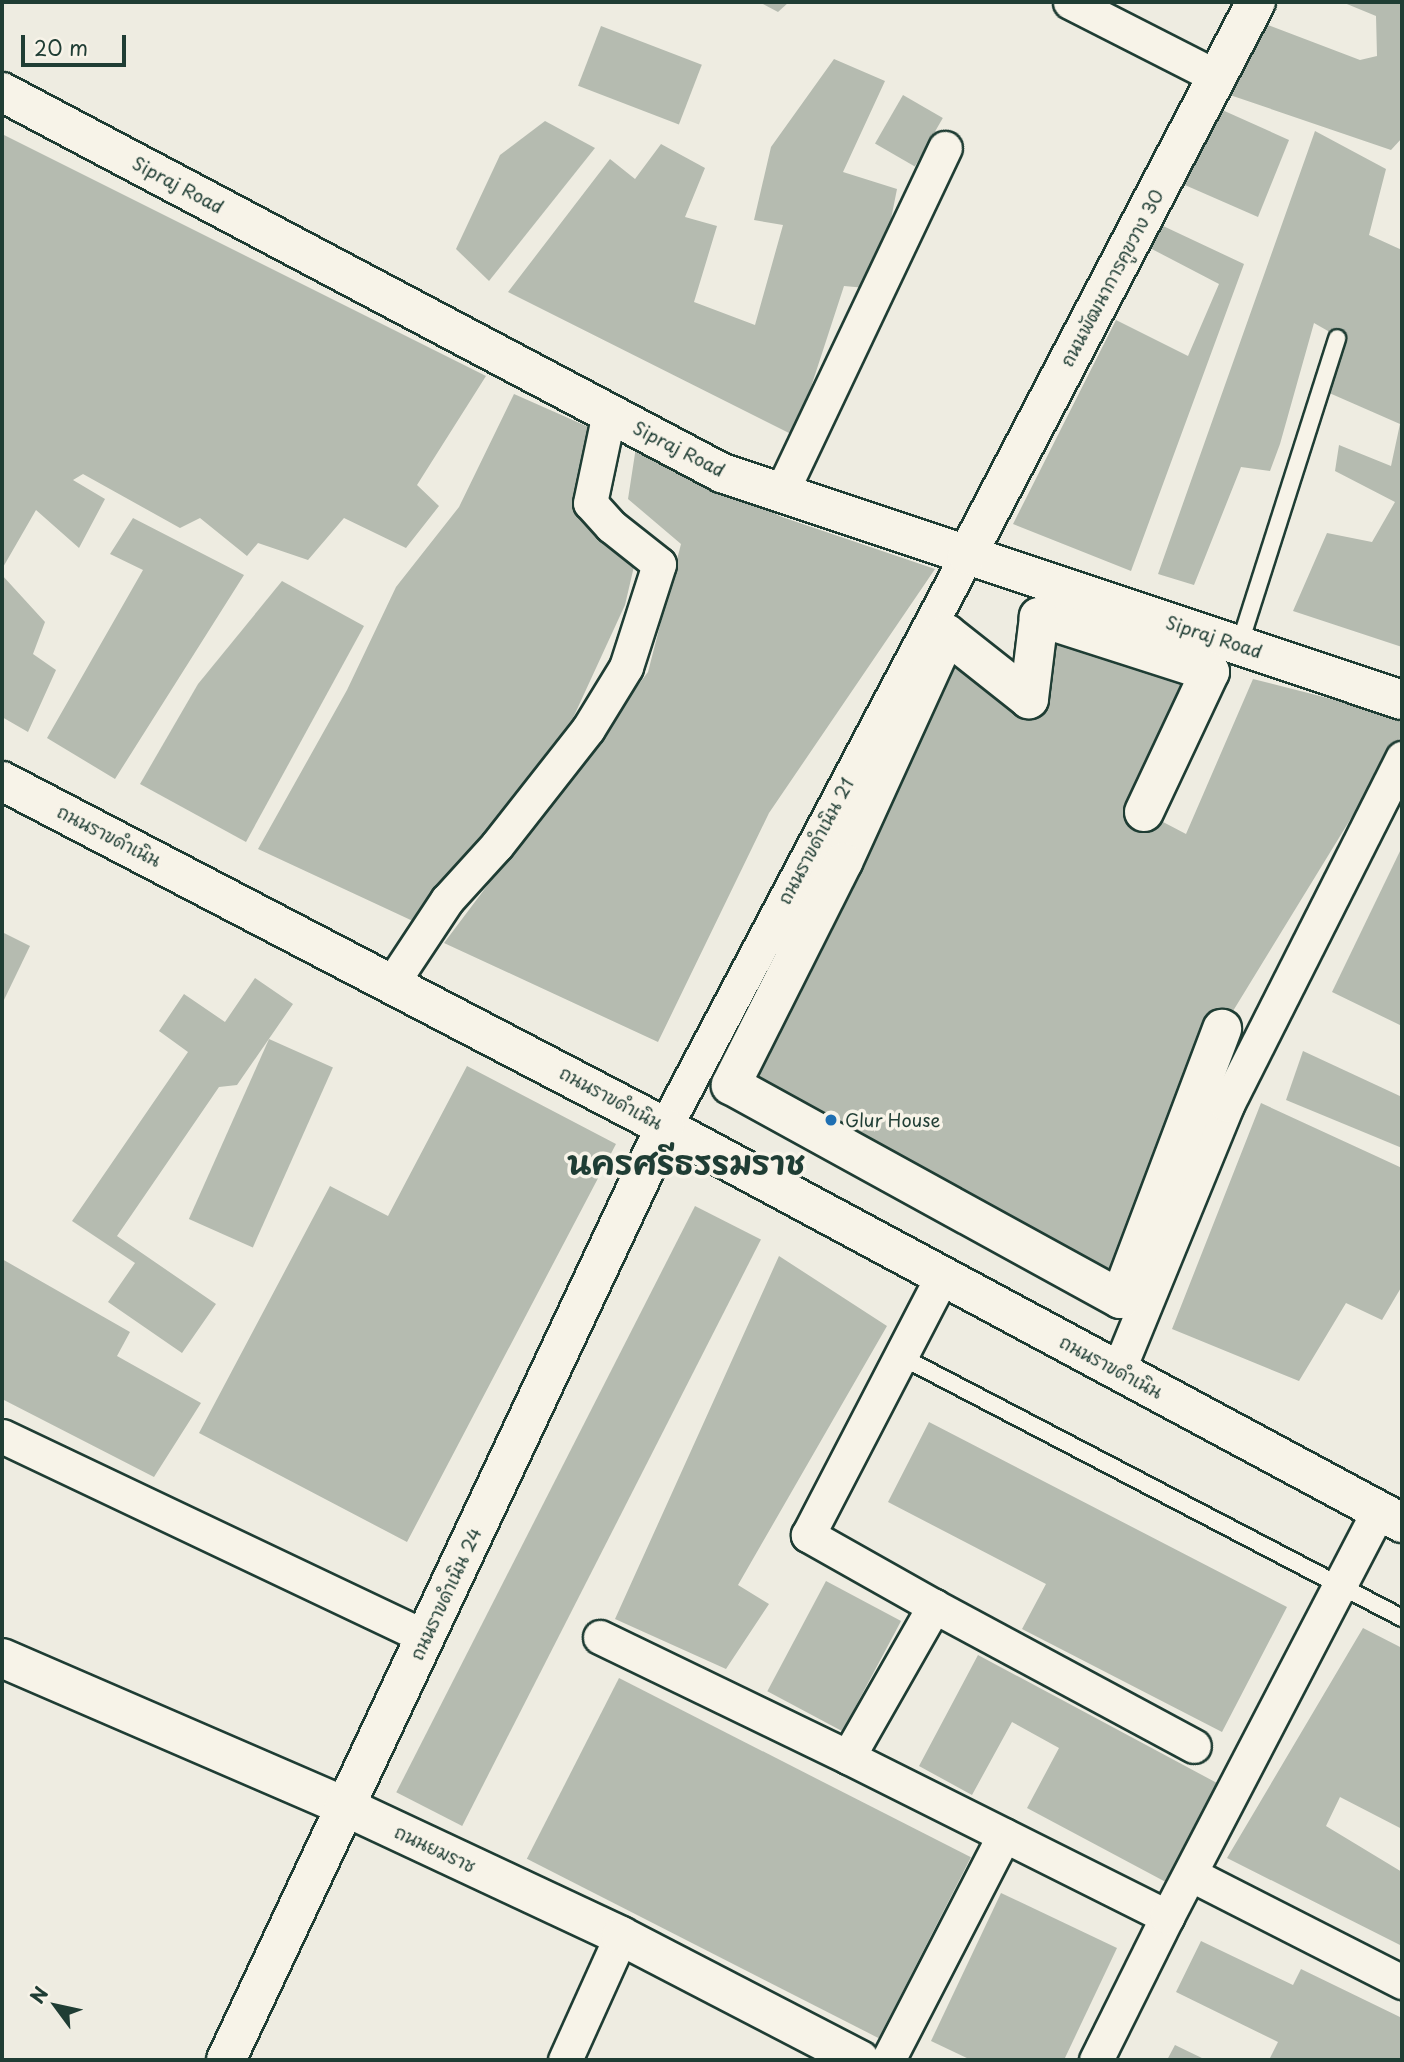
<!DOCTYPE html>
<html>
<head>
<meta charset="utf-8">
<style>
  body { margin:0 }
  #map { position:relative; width:1404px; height:2062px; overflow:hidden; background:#eeece1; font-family:"Playpen Sans","Playpen Sans Thai",sans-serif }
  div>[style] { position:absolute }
  .building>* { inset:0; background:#b5bbb0; transform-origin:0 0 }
  .roads { filter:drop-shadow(2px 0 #1f3d34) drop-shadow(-2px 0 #1f3d34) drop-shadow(0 2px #1f3d34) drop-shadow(0 -2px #1f3d34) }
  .service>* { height:16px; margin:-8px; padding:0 8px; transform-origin:8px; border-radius:8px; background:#f7f3e8 }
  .minor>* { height:33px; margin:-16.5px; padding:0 16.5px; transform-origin:16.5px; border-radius:16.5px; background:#f7f3e8 }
  .tertiary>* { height:38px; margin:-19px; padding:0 19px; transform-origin:19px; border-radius:19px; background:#f7f3e8 }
  .secondary>* { height:38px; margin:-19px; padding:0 19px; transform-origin:19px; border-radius:19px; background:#f7f3e8 }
  .dots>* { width:19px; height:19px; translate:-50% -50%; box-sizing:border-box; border:4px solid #f7f3e8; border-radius:50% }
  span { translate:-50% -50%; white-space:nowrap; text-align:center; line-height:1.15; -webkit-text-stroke:7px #f7f3e8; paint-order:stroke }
  .street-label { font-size:18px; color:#1f3d34 }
  .poi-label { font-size:18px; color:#1f3d34 }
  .left { translate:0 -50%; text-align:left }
  .town-label { font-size:32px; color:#1f3d34; font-weight:700 }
  .frame { position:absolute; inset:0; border:4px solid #1f3d34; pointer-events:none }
  .north { position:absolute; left:21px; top:1971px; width:70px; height:70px; -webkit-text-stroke:5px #f7f3e8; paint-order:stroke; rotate:303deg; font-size:19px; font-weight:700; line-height:28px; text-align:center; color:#1f3d34 }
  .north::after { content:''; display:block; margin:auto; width:24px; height:32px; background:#1f3d34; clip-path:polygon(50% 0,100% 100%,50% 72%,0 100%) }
  .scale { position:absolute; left:21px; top:35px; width:105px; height:32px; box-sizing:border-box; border:4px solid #1f3d34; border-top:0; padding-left:9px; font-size:21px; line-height:24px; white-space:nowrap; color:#1f3d34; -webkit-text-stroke:5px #f7f3e8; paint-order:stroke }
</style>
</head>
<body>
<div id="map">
  <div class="building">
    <div style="clip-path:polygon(759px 2px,789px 2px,778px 12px)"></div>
    <div style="clip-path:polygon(1342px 2px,1402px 2px,1402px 138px,1391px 150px,1227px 94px,1268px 25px,1360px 60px,1377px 56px,1376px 16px)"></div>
    <div style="left:601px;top:26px;width:108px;height:64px;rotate:21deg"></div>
    <div style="clip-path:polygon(834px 59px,885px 81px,843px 172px,897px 189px,877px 289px,844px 286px,795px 436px,508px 292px,610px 159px,635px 179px,661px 144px,705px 168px,685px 217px,717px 226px,694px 302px,755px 325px,783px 225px,754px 220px,771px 147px)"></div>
    <div style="left:903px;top:95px;width:46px;height:56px;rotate:30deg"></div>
    <div style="clip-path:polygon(1220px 109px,1289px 140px,1258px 217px,1178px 182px)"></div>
    <div style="clip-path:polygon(545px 121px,595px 148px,489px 281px,456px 249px,500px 155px)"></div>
    <div style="clip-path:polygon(1315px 131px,1386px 169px,1369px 235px,1402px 250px,1402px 647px,1293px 611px,1327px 533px,1372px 542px,1395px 502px,1335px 471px,1339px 445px,1391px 466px,1400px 424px,1327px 392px,1342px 339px,1314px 323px,1280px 444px,1270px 471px,1241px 467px,1194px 585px,1158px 574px)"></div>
    <div style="clip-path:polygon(2px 134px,486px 376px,417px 485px,439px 506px,406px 548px,344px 518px,308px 560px,258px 543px,247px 556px,200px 518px,180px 528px,83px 474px,73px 480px,105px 499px,79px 548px,36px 510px,2px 569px)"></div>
    <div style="clip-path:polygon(1161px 225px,1244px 264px,1131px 571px,1013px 524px,1116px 320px,1188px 356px,1219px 284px,1148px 247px)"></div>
    <div style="clip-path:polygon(514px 394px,593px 429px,574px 495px,635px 562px,625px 605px,573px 718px,415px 922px,258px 849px,347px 690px,396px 587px,459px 507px)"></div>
    <div style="clip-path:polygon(636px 447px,782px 517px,935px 569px,769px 813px,658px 1042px,444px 943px,648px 672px,681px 544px,628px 499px)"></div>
    <div style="clip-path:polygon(133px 518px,244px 575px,115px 779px,47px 738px,143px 570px,110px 554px)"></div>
    <div style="clip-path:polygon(2px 575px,45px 622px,33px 654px,56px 670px,28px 732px,2px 717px)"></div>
    <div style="clip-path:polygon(282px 581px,364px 626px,246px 842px,140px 784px,198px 684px)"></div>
    <div style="clip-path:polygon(1039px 617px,1210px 672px,1144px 812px,1186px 834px,1253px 679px,1402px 717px,1402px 735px,1222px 1029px,1120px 1299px,731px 1085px,947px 634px,1029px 699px)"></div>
    <div style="clip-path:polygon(1402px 847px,1402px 1026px,1332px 992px)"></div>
    <div style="clip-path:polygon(2px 932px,30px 946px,2px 1004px)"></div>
    <div style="clip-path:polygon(255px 978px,293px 1004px,237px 1085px,219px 1087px,117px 1236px,216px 1304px,182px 1353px,108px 1302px,135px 1263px,72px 1221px,188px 1052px,159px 1031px,184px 994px,225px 1022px)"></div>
    <div style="left:269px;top:1039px;width:70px;height:197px;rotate:24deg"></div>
    <div style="clip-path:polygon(1303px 1051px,1402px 1097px,1402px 1148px,1286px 1100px)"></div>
    <div style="clip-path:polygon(467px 1066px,616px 1144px,407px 1542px,199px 1433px,330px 1186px,388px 1216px)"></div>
    <div style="clip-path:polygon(1261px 1103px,1402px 1168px,1402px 1286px,1382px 1320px,1346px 1303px,1299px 1381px,1172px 1329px)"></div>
    <div style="left:695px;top:1206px;width:74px;height:658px;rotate:27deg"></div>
    <div style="clip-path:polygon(779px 1256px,887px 1326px,738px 1585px,769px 1604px,726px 1669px,615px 1619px)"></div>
    <div style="clip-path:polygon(2px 1259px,130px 1332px,117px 1356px,201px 1403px,154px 1477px,2px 1399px)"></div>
    <div style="clip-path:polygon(929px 1422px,1287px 1607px,1222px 1732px,1022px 1629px,1046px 1584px,888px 1502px)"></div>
    <div style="left:826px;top:1581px;width:85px;height:125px;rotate:28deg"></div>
    <div style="clip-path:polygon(1363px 1628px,1402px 1648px,1402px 1829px,1340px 1797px,1326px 1826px,1402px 1872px,1402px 1946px,1227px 1858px)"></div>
    <div style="clip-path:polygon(978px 1655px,1230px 1790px,1177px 1888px,1027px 1808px,1059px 1748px,1012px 1722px,972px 1795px,919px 1766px)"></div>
    <div style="left:619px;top:1678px;width:395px;height:203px;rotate:27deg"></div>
    <div style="clip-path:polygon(1001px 1893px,1117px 1948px,1064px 2060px,971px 2060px,931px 2041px)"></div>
    <div style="clip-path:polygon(1201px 1941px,1293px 1985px,1301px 1969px,1402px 2018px,1402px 2060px,1269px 2060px,1278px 2042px,1176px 1992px)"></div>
    <div style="clip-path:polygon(1175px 2045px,1206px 2060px,1167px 2060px)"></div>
  </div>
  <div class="roads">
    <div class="service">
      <div style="left:1239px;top:646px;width:323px;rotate:-72.3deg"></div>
      <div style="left:902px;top:1357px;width:564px;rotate:27.56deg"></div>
    </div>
    <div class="minor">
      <div style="left:1070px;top:2px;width:165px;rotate:27deg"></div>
      <div style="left:781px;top:493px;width:382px;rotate:-64.6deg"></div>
      <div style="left:392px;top:983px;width:100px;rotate:-56.5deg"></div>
      <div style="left:447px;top:900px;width:74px;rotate:-47.7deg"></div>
      <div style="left:497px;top:845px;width:147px;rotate:-51.9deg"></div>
      <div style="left:588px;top:729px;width:73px;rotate:-58.5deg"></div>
      <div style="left:626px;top:667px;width:108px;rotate:-72.2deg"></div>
      <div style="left:659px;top:564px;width:61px;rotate:-141.6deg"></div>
      <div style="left:611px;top:526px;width:31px;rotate:-132deg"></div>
      <div style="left:590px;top:503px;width:92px;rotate:-78.1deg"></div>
      <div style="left:665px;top:1127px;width:647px;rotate:-62.17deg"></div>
      <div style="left:1118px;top:1371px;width:287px;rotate:-67.7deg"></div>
      <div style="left:1227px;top:1105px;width:389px;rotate:-63.2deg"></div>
      <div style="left:2px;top:1436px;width:469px;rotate:25.4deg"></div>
      <div style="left:934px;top:1606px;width:295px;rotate:28.3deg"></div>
      <div style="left:600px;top:1637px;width:276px;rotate:25.8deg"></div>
      <div style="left:848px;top:1757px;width:357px;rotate:26.6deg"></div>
      <div style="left:848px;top:1757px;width:174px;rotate:-60.3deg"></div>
      <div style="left:934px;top:1606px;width:145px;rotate:-150.6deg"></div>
      <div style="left:808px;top:1535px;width:291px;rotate:-62.6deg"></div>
      <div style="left:1192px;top:1875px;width:236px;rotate:27deg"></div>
      <div style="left:565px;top:2060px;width:136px;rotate:-65.7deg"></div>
      <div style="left:888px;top:2060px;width:253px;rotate:-62.7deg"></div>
      <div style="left:1096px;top:2060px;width:160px;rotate:-63.6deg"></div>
      <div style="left:1167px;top:1917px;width:458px;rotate:-62.5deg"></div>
    </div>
    <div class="tertiary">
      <div style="left:2px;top:92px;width:815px;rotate:27.89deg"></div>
      <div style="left:722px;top:473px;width:717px;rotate:18.46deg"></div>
      <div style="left:967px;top:555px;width:624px;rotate:-62.41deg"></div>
      <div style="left:1144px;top:812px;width:155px;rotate:-64.8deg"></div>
      <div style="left:1210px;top:672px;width:180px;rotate:-162.2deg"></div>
      <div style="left:1039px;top:617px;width:83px;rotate:97deg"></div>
      <div style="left:1029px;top:699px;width:105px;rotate:-141.6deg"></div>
      <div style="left:947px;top:634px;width:251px;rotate:114.5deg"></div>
      <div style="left:843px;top:862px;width:250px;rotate:116.7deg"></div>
      <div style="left:731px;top:1085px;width:444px;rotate:28.8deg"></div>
      <div style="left:1120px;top:1299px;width:289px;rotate:-69.3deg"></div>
      <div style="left:2px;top:1658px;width:373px;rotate:23.4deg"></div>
      <div style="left:344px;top:1806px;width:306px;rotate:25.1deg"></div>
      <div style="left:621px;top:1936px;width:269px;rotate:27.4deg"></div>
    </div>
    <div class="secondary">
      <div style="left:2px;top:781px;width:748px;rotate:27.56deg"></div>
      <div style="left:665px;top:1127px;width:837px;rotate:28.25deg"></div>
      <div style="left:226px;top:2060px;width:1031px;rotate:-64.8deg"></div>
    </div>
  </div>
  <div class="dots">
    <div style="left:831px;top:1120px;background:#1f6fb2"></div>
  </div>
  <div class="street-label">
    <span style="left:178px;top:185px;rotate:28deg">Sipraj Road</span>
    <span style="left:1112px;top:278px;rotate:-62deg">ถนนพัฒนาการคูขวาง 30</span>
    <span style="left:679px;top:449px;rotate:27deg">Sipraj Road</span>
    <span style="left:1214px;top:637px;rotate:18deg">Sipraj Road</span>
    <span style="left:109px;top:836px;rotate:27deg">ถนนราขดำเนิน</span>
    <span style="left:816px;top:841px;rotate:-62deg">ถนนราขดำเนิน 21</span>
    <span style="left:611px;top:1098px;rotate:28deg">ถนนราขดำเนิน</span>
    <span style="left:1111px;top:1367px;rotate:28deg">ถนนราขดำเนิน</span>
    <span style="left:446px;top:1594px;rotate:-65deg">ถนนราขดำเนิน 24</span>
    <span style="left:435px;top:1849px;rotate:25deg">ถนนยมราช</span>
  </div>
  <div class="poi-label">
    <span class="left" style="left:845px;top:1120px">Glur House</span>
  </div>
  <div class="town-label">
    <span style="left:686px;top:1162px">นครศรีธรรมราช</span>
  </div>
  <div class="frame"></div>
  <div class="north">N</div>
  <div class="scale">20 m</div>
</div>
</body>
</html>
